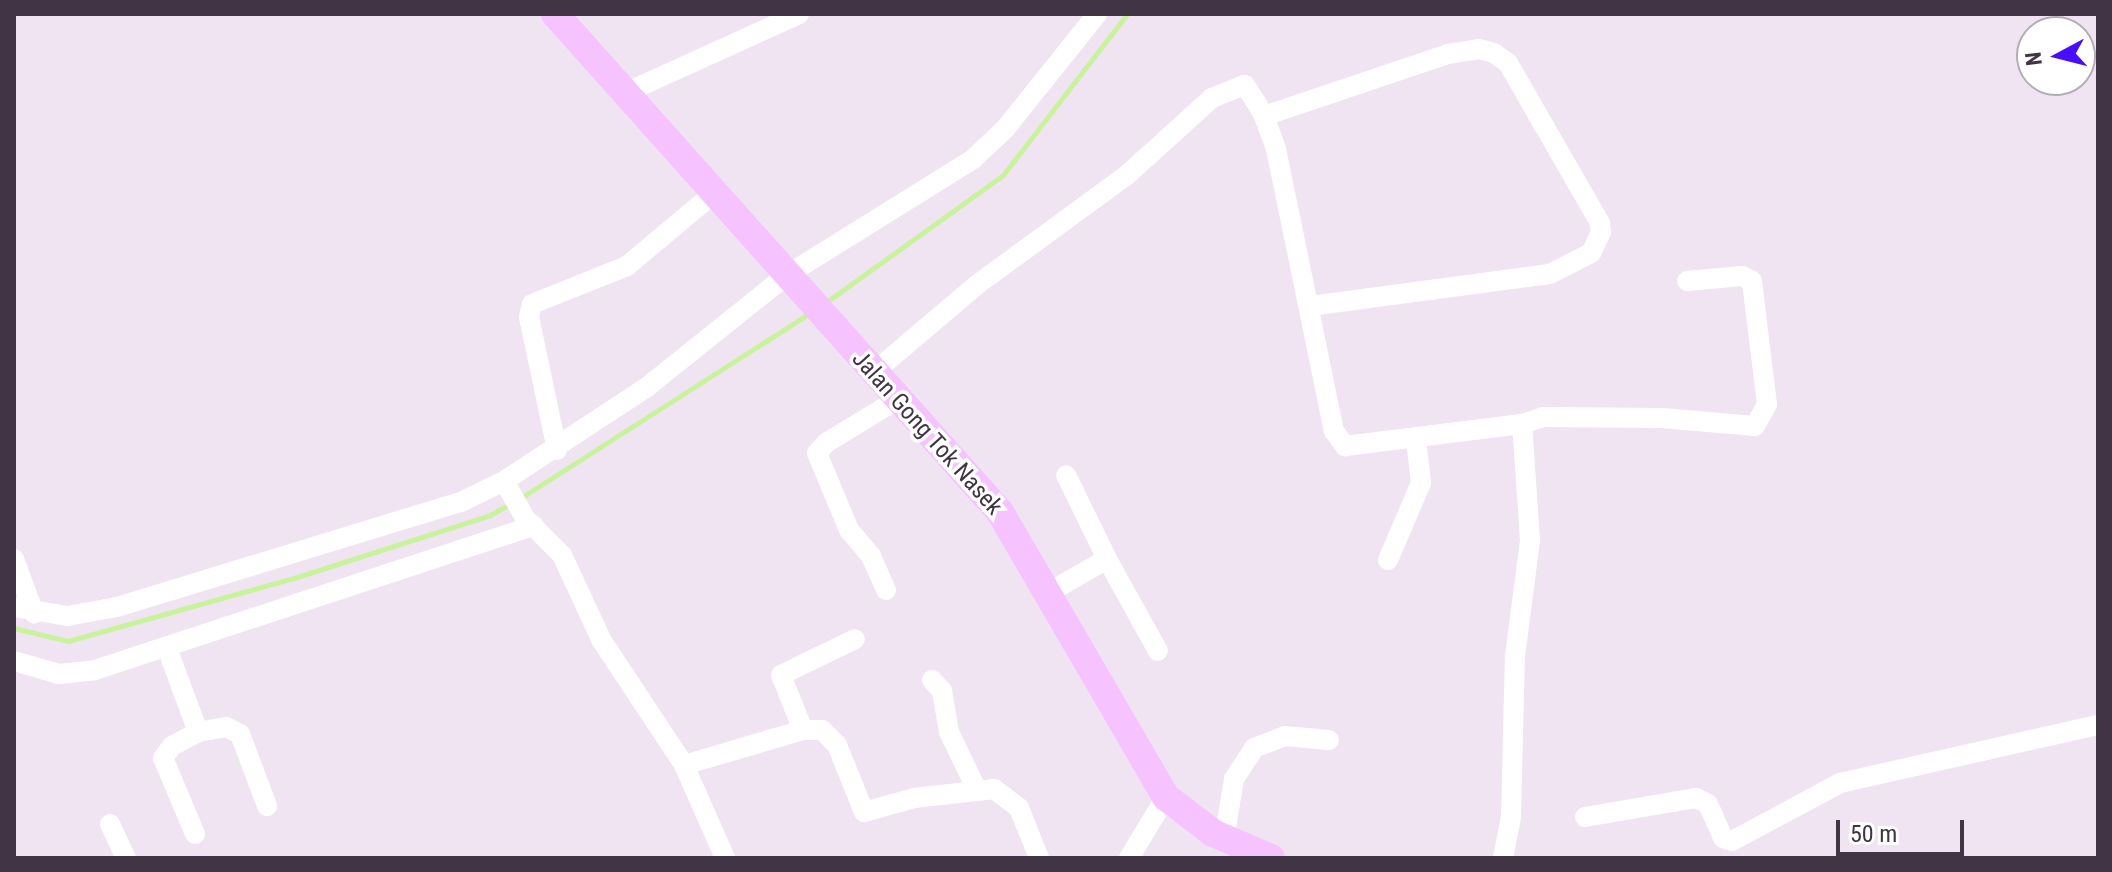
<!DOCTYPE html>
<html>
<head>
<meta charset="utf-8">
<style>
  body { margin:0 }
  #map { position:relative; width:2112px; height:872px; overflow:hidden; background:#f0e4f3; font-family:"Roboto Condensed",sans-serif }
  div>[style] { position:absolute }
  .stream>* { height:5px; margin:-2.5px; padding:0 2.5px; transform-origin:2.5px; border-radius:2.5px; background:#c8f39c }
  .street>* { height:20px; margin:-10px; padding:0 10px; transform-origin:10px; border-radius:10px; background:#fff }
  .secondary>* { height:28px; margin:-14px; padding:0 14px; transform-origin:14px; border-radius:14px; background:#f6c2ff }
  span { translate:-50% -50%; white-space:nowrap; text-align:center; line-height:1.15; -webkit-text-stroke:7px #fff; paint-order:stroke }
  .street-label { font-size:24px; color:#403445 }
  .frame { position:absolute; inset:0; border:16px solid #403445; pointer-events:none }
  .north { position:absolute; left:2016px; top:16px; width:80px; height:80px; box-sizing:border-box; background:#fff; border:2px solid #b3aeb5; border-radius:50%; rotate:263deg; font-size:22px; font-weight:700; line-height:32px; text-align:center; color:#403445 }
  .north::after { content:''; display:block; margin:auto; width:28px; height:36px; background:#480fff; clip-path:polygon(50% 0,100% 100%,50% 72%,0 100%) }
  .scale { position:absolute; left:1836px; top:820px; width:128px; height:36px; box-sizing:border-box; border:4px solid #403445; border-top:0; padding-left:10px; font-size:24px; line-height:28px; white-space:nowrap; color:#403445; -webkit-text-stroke:6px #fff; paint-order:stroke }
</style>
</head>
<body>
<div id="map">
  <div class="stream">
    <div style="left:825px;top:303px;width:219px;rotate:-35.7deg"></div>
    <div style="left:1003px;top:175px;width:203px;rotate:-52.4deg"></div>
    <div style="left:519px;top:499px;width:345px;rotate:-32.6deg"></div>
    <div style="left:14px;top:628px;width:56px;rotate:13.5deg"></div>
    <div style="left:68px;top:641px;width:235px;rotate:-15.6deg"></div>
    <div style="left:294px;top:578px;width:206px;rotate:-17.8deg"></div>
    <div style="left:490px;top:515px;width:23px;rotate:-29deg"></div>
  </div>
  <div class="street">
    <div style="left:625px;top:93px;width:191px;rotate:-24.4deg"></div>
    <div style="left:1264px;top:116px;width:194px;rotate:-18.6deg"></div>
    <div style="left:1448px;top:54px;width:31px;rotate:-9deg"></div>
    <div style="left:1479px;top:49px;width:16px;rotate:15deg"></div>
    <div style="left:1494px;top:53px;width:17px;rotate:36deg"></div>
    <div style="left:1508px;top:63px;width:185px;rotate:60.1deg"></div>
    <div style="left:1600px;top:223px;width:9px;rotate:84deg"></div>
    <div style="left:1601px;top:232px;width:23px;rotate:115deg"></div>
    <div style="left:1591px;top:253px;width:46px;rotate:152.9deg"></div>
    <div style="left:1550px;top:274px;width:243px;rotate:172.4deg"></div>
    <div style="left:873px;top:373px;width:138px;rotate:-40.3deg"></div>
    <div style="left:978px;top:284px;width:185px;rotate:-36.2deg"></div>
    <div style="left:1127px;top:175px;width:115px;rotate:-42.2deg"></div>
    <div style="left:1212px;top:98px;width:35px;rotate:-22deg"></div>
    <div style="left:1245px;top:85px;width:36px;rotate:58deg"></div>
    <div style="left:1264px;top:116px;width:35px;rotate:70deg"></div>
    <div style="left:1276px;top:149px;width:288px;rotate:78.4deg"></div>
    <div style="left:1334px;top:431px;width:19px;rotate:54deg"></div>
    <div style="left:1345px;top:446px;width:178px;rotate:-7.1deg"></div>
    <div style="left:1522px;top:424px;width:22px;rotate:-18deg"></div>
    <div style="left:1543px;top:417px;width:119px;rotate:0.5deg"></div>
    <div style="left:1662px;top:418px;width:93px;rotate:4.9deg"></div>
    <div style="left:1755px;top:426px;width:25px;rotate:-61deg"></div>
    <div style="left:1767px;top:404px;width:124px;rotate:-97deg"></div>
    <div style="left:1752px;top:281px;width:11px;rotate:-153deg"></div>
    <div style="left:1742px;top:276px;width:55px;rotate:174.8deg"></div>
    <div style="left:557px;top:450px;width:136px;rotate:-101.9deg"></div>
    <div style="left:529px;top:317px;width:13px;rotate:-77deg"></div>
    <div style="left:532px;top:304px;width:102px;rotate:-21.8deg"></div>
    <div style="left:627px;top:266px;width:114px;rotate:-40deg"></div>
    <div style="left:504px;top:481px;width:43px;rotate:60.4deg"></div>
    <div style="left:525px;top:518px;width:52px;rotate:45deg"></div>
    <div style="left:562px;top:555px;width:95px;rotate:65.1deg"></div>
    <div style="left:602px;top:641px;width:149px;rotate:56.5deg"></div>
    <div style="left:684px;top:765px;width:102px;rotate:66.2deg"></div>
    <div style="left:14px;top:559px;width:58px;rotate:69.7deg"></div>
    <div style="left:1107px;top:559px;width:105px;rotate:61deg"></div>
    <div style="left:1388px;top:560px;width:84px;rotate:-66.8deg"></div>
    <div style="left:1421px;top:483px;width:44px;rotate:-96.5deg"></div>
    <div style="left:886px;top:590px;width:37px;rotate:-114deg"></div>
    <div style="left:871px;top:556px;width:34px;rotate:-130deg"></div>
    <div style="left:849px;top:530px;width:83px;rotate:-112.6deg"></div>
    <div style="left:817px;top:453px;width:13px;rotate:-48deg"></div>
    <div style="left:826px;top:443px;width:84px;rotate:-31.4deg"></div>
    <div style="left:1048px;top:593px;width:68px;rotate:-30deg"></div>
    <div style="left:1107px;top:559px;width:93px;rotate:-116deg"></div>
    <div style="left:14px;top:607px;width:54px;rotate:9.6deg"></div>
    <div style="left:67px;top:616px;width:51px;rotate:-10.2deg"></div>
    <div style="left:117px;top:607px;width:360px;rotate:-17deg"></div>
    <div style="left:461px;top:502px;width:48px;rotate:-26deg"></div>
    <div style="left:504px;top:481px;width:171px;rotate:-33.3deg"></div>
    <div style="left:647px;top:387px;width:179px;rotate:-38.7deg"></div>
    <div style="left:787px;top:275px;width:219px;rotate:-31.9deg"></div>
    <div style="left:973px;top:159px;width:44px;rotate:-43.2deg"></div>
    <div style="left:1005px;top:129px;width:147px;rotate:-51.3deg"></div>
    <div style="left:167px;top:648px;width:90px;rotate:69.7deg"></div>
    <div style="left:198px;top:732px;width:28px;rotate:-10deg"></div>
    <div style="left:226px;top:727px;width:16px;rotate:27deg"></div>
    <div style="left:240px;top:734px;width:77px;rotate:69.4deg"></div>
    <div style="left:14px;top:661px;width:47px;rotate:16.1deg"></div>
    <div style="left:59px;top:674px;width:36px;rotate:-6deg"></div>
    <div style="left:95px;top:670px;width:462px;rotate:-18.2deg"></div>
    <div style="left:932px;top:680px;width:15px;rotate:48deg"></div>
    <div style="left:942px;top:691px;width:42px;rotate:80.3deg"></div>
    <div style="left:949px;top:732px;width:62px;rotate:64.3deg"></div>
    <div style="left:803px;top:730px;width:59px;rotate:-111.8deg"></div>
    <div style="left:781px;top:675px;width:82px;rotate:-25.9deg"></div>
    <div style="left:684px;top:765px;width:124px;rotate:-16.4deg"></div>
    <div style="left:803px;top:730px;width:19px"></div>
    <div style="left:822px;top:730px;width:21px;rotate:45deg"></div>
    <div style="left:837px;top:745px;width:72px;rotate:68.1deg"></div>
    <div style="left:864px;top:812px;width:52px;rotate:-15.6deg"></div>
    <div style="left:914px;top:798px;width:81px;rotate:-6.4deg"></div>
    <div style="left:994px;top:789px;width:31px;rotate:37deg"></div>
    <div style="left:1019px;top:808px;width:54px;rotate:68.2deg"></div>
    <div style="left:1585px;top:817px;width:113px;rotate:-9.7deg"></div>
    <div style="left:1696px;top:798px;width:13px;rotate:27deg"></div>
    <div style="left:1708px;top:804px;width:37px;rotate:66deg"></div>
    <div style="left:1723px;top:838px;width:9px;rotate:18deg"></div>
    <div style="left:1732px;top:841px;width:123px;rotate:-28.2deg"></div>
    <div style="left:1840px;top:783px;width:264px;rotate:-12.7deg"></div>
    <div style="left:110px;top:824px;width:38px;rotate:65deg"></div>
    <div style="left:195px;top:834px;width:82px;rotate:-112.8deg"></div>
    <div style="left:163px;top:758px;width:15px;rotate:-53deg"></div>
    <div style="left:172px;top:746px;width:30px;rotate:-28deg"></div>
    <div style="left:1224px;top:839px;width:61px;rotate:-80.5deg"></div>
    <div style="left:1234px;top:779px;width:37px;rotate:-57deg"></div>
    <div style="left:1254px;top:748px;width:33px;rotate:-21deg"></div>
    <div style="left:1285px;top:736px;width:44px;rotate:5.2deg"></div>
    <div style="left:1129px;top:858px;width:71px;rotate:-58.8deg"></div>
    <div style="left:1503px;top:858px;width:42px;rotate:-79deg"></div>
    <div style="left:1511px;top:817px;width:161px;rotate:-88.6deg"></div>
    <div style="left:1515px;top:656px;width:117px;rotate:-82.6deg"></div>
    <div style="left:1530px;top:540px;width:116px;rotate:-93.9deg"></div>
  </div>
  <div class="secondary">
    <div style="left:555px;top:14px;width:668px;rotate:48.22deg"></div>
    <div style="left:1000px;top:512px;width:330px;rotate:59.8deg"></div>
    <div style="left:1166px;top:797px;width:59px;rotate:37.5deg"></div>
    <div style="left:1213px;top:833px;width:63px;rotate:23.3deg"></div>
  </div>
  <div class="street-label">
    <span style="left:927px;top:433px;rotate:48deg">Jalan Gong Tok Nasek</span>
  </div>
  <div class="frame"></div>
  <div class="north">N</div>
  <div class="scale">50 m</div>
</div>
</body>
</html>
